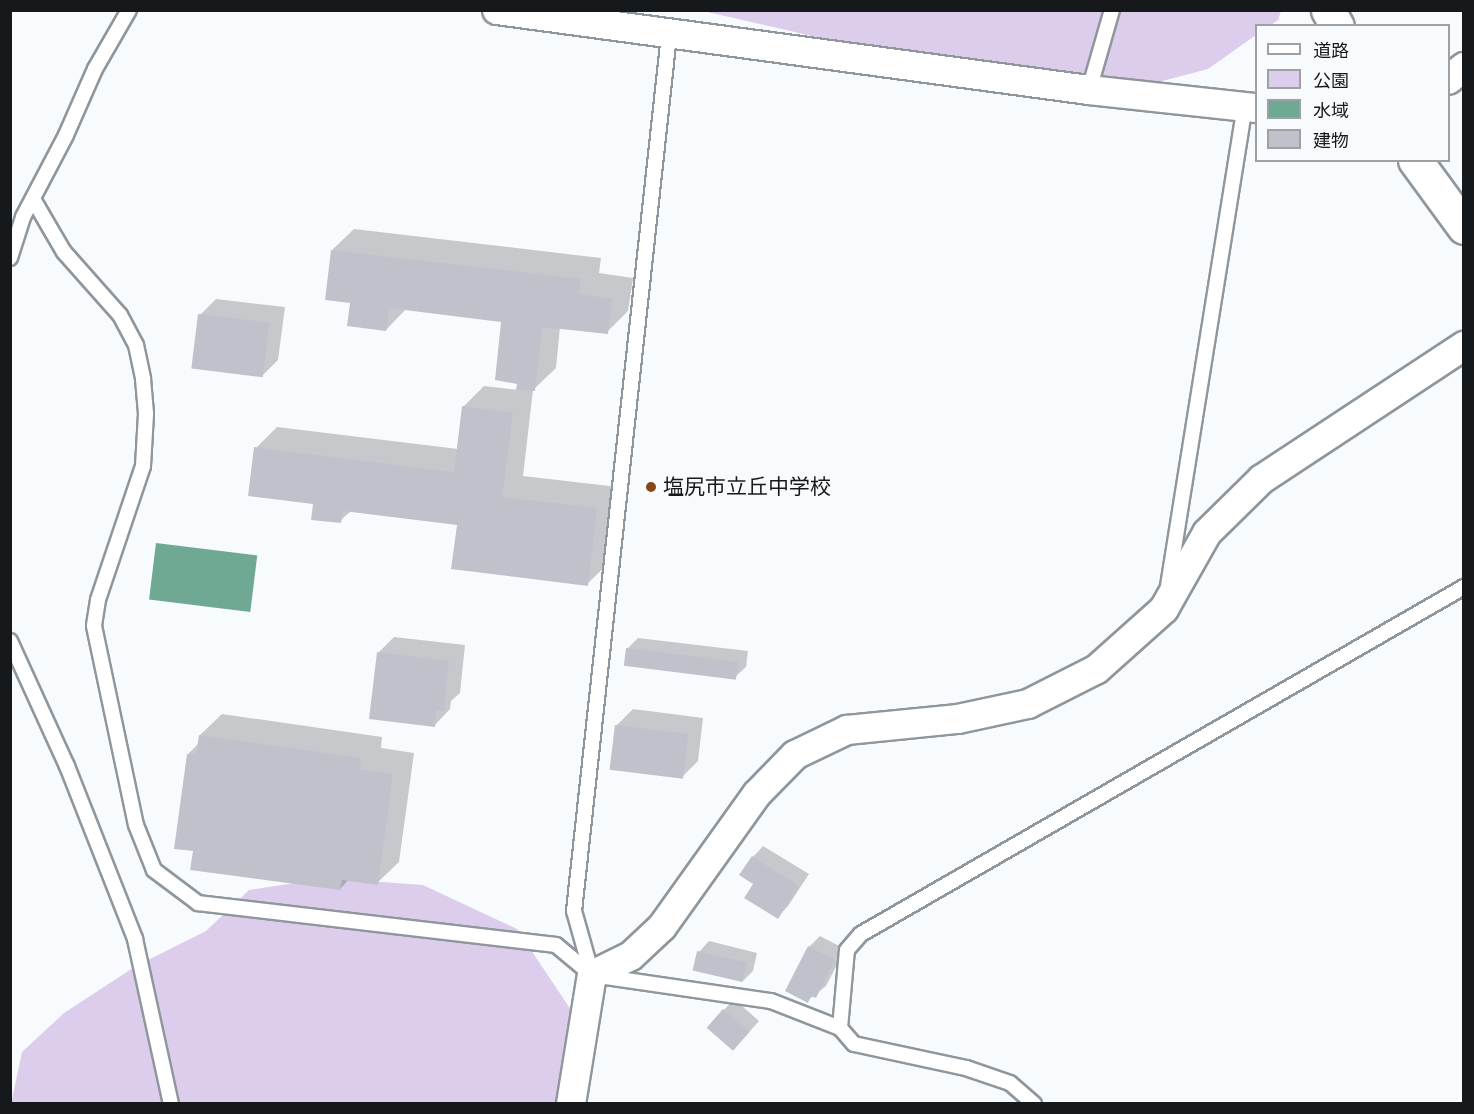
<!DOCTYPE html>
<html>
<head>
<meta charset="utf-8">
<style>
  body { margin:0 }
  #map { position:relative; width:1474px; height:1114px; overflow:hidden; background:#f8fbfe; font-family:"Fira Sans Condensed","Noto Sans JP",sans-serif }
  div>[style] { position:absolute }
  .green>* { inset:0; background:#dbcdeb }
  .water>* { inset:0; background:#6fa994; transform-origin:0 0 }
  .shadow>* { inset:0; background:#0003 }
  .building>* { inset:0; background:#c0c2cb; transform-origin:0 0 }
  .roads { filter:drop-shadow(2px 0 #8f979d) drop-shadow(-2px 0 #8f979d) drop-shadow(0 2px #8f979d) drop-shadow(0 -2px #8f979d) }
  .lane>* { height:14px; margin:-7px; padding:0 7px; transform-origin:7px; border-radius:7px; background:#fff }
  .street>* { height:28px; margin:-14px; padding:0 14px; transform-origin:14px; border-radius:14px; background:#fff }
  .secondary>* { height:33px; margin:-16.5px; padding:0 16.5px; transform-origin:16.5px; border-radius:16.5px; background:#fff }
  .dots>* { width:16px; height:16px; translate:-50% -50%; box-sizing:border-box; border:3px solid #f8fbfe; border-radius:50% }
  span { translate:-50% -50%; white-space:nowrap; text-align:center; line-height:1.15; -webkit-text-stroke:6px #f8fbfe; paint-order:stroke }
  .poi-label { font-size:21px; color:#16191b }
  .left { translate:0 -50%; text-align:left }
  .frame { position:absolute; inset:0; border:12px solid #16191b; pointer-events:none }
  .legend { position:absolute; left:1255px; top:24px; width:195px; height:138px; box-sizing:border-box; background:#f8fbfe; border:2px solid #9ea1a3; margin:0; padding:8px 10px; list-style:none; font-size:18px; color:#16191b }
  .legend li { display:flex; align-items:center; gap:12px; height:30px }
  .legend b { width:30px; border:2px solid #9ea1a3 }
</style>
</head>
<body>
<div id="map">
  <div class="green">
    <div style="clip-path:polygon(703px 11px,1281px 11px,1278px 20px,1271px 25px,1256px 26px,1256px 35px,1208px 69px,1151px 84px,873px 50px)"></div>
    <div style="clip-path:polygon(328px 878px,423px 885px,517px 929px,571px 1010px,569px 1103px,11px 1104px,22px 1052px,64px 1013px,136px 966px,206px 931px,249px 890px)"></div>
  </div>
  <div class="water">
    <div style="left:156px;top:543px;width:102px;height:57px;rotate:7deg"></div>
  </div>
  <div class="shadow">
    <div style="clip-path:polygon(354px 229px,601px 258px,599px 273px,633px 278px,628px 311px,607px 332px,560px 327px,556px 368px,533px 390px,523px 476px,618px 487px,609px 563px,587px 584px,459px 524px,351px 511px,340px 521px,314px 503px,256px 448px,277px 427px,458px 449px,463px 407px,484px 386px,518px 390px,519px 382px,502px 321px,406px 309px,386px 330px,352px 301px,332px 250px)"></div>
    <div style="clip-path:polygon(216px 299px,285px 307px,278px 360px,262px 376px,200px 315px)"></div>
    <div style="clip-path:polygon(394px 637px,465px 645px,460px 693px,451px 701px,450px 709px,434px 726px,378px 653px)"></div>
    <div style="clip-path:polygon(638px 638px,748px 651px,746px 667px,735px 677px,627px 649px)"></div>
    <div style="clip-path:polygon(633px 709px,703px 718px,698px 761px,682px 777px,616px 726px)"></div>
    <div style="clip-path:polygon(222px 714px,382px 737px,381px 748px,414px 753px,399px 862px,377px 883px,349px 879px,340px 889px,195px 850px,188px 754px,199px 743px,200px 735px)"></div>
    <div style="clip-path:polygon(763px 846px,809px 874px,788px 906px,778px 917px,753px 857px)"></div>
    <div style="clip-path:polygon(820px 936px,845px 949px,826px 986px,807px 1001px,809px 947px)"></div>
    <div style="clip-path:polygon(709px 941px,757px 953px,753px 971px,742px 982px,699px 952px)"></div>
    <div style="clip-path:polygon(734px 999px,759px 1021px,743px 1039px,724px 1010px)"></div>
  </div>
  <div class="building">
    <div style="clip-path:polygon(331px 250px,581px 279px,579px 294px,612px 299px,608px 334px,542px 327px,535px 391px,516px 390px,517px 384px,495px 380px,501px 322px,389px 308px,386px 331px,347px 326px,350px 303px,325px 300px)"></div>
    <div style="left:198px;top:314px;width:72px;height:55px;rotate:7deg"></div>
    <div style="clip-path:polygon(462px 406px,513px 413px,502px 497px,597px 508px,588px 586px,451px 569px,457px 525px,343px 511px,341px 523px,311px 520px,313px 504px,248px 496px,254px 447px,454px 472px)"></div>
    <div style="left:626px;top:648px;width:113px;height:18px;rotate:7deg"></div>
    <div style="clip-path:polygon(377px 652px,449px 661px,444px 711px,436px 710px,435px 727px,369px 719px)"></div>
    <div style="left:615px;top:725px;width:74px;height:45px;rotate:7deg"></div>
    <div style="clip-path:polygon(199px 735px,361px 758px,360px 769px,393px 774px,378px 885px,342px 880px,340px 890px,190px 870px,193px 851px,174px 849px,187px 754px,196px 755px)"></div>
    <div style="clip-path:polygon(752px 856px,799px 886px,778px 919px,744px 898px,753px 884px,739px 875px)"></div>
    <div style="clip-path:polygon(808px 946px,835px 960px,816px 998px,811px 996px,808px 1003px,785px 991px)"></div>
    <div style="left:697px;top:951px;width:51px;height:20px;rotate:13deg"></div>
    <div style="left:723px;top:1009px;width:35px;height:25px;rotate:41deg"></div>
  </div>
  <div class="roads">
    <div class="lane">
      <div style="left:1089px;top:90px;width:83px;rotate:-74deg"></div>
      <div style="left:33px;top:199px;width:61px;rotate:59.7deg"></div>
      <div style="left:64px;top:252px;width:84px;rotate:48.4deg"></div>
      <div style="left:120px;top:315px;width:34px;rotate:62deg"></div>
      <div style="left:136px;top:345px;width:35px;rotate:78deg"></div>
      <div style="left:143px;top:379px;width:35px;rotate:85deg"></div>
      <div style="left:146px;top:414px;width:52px;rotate:93.3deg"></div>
      <div style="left:143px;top:466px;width:141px;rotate:108.6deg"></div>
      <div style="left:98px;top:600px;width:26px;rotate:99deg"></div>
      <div style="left:94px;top:626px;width:203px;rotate:78.1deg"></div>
      <div style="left:136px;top:825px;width:48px;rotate:68.2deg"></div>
      <div style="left:154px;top:870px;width:55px;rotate:36.9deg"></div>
      <div style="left:198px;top:903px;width:360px;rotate:6.7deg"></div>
      <div style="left:556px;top:945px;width:47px;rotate:39.8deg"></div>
      <div style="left:592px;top:975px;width:181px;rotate:8.3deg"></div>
      <div style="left:771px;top:1001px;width:74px;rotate:21.4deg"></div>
      <div style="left:840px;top:1028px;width:21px;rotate:49deg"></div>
      <div style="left:854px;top:1044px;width:115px;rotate:12.1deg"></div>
      <div style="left:966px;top:1068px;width:46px;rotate:18.8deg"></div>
      <div style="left:1010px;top:1083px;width:32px;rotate:41deg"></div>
      <div style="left:10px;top:258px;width:43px;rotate:-72.4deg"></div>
      <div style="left:23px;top:217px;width:93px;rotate:-62.3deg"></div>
      <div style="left:66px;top:135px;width:72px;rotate:-66.3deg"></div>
      <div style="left:95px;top:69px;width:68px;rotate:-60deg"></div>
      <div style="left:1168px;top:586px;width:486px;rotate:-80.9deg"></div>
      <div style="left:10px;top:641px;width:137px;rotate:65.5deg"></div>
      <div style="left:67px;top:766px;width:186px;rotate:68.5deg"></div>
      <div style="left:135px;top:939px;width:169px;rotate:77.7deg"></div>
      <div style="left:592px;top:975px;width:66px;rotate:-105.7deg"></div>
      <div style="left:574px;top:911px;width:881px;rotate:-83.81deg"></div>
      <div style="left:840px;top:1028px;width:78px;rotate:-84.9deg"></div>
      <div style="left:847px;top:950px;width:21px;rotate:-49deg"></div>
      <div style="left:861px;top:934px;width:696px;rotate:-29.92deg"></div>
    </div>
    <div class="street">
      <div style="left:497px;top:10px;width:597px;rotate:7.7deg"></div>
      <div style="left:1089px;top:90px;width:168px;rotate:6.2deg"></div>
      <div style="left:1448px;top:80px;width:21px;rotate:-39deg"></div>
      <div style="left:571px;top:1104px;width:131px;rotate:-80.8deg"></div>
      <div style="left:592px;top:975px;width:43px;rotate:-26deg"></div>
      <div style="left:631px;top:956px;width:42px;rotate:-43.1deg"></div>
      <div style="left:662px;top:927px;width:163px;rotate:-54.5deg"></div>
      <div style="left:757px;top:794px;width:54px;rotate:-45.7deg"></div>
      <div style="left:795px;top:755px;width:58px;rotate:-25.7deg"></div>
      <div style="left:847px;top:730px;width:112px;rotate:-5.7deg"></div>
      <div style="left:958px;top:719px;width:72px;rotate:-12.1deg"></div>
      <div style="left:1028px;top:704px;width:77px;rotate:-26.9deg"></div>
      <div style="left:1097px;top:669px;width:90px;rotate:-41.8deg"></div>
      <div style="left:1164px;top:609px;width:87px;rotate:-60.5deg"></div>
      <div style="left:1207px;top:533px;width:77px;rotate:-44.5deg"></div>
      <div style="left:1262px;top:479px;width:242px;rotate:-33.4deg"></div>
    </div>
    <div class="secondary">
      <div style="left:1328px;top:10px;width:18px;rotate:61deg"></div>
      <div style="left:1415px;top:160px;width:83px;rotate:53.8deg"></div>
    </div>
  </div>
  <div class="dots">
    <div style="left:651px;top:487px;background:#894618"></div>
  </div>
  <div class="poi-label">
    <span class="left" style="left:663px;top:487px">塩尻市立丘中学校</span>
  </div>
  <div class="frame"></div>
  <ul class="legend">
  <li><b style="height:8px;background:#fff"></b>道路</li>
  <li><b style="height:16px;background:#dbcdeb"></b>公園</li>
  <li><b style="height:16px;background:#6fa994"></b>水域</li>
  <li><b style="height:16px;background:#c0c2cb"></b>建物</li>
  </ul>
</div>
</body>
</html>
